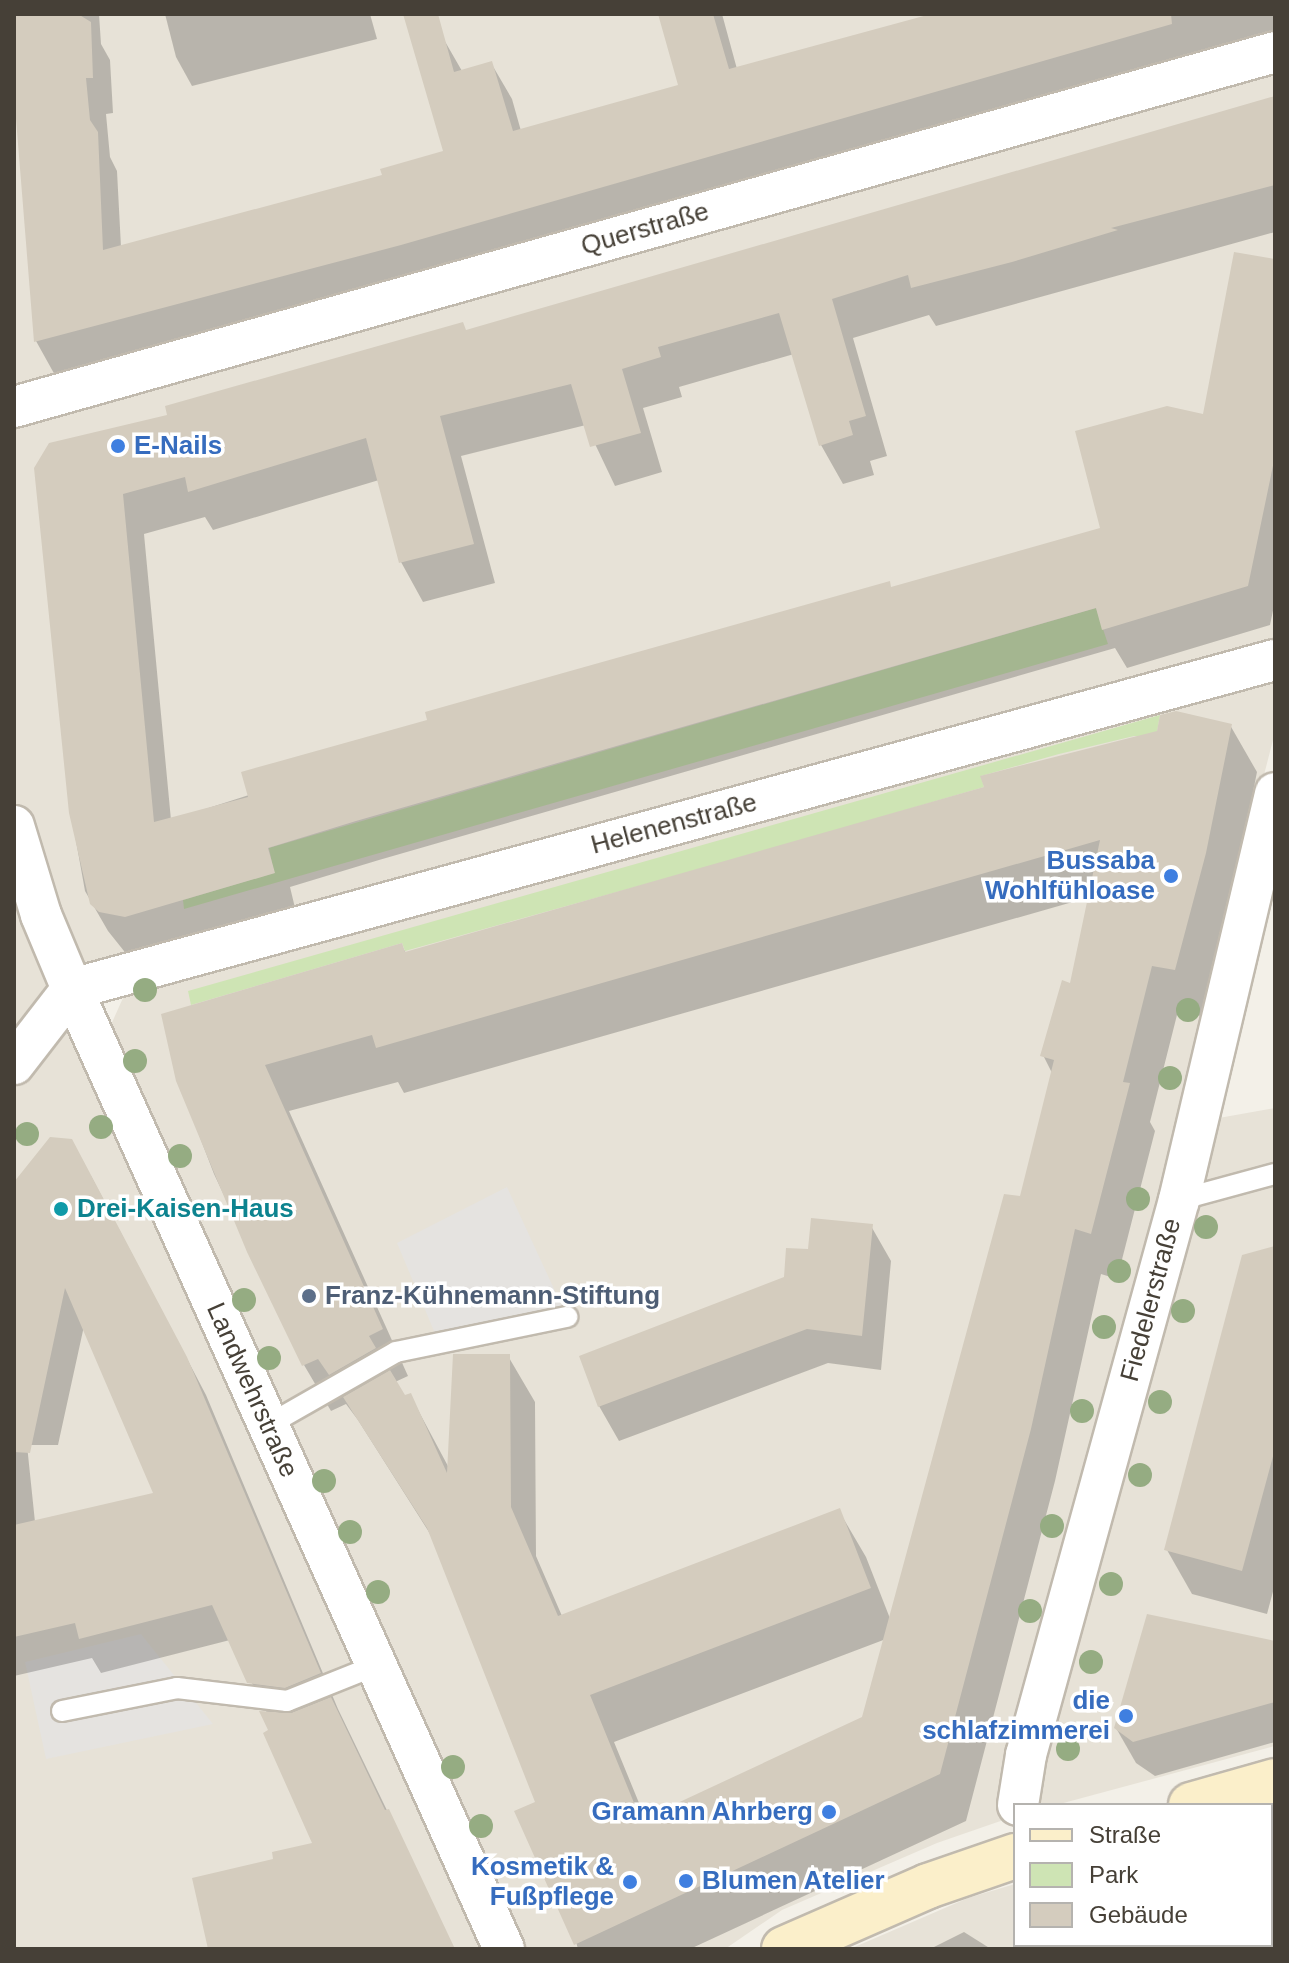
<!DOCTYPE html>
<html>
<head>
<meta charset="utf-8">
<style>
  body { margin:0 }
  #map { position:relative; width:1289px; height:1963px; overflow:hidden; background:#f3f0e8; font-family:Arial,sans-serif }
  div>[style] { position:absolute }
  .residential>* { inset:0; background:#e7e2d7 }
  .green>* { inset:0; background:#cee4b4 }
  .parking>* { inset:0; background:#e5e3e0 }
  .shadow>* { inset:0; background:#0003; transform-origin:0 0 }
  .building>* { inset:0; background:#d4ccbe }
  .roads { filter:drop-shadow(2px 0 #c1baae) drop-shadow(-2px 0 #c1baae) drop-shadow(0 2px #c1baae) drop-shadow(0 -2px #c1baae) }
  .lane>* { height:20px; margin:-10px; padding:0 10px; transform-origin:10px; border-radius:10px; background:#fff }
  .street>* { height:40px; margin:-20px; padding:0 20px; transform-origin:20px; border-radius:20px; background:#fff }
  .secondary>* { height:44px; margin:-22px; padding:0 22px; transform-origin:22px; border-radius:22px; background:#fbefca }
  .trees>* { width:24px; height:24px; margin:-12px; border-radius:50%; background:#95ac82 }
  .dots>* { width:22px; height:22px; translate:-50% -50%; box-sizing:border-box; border:4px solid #fff; border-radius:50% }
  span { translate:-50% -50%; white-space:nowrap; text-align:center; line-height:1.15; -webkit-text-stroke:7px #fff; paint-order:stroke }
  .street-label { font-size:26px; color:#464037 }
  .shop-label { font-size:26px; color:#366cbe; font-weight:700 }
  .left { translate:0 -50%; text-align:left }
  .right { translate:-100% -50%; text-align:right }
  .culture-label { font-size:26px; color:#0d838f; font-weight:700 }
  .service-label { font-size:26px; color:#4e5e75; font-weight:700 }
  .frame { position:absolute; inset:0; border:16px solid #464037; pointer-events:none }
  .legend { position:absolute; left:1013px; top:1803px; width:260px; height:144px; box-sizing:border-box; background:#fff; border:2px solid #b5b3af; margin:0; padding:10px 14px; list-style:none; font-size:24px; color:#464037 }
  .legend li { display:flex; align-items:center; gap:16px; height:40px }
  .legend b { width:40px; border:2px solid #b5b3af }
</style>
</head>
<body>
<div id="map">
  <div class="residential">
    <div style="clip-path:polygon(14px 14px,1275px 14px,1275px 660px,73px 989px,504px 1949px,14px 1949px)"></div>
    <div style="clip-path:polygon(1275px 669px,1275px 732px,1174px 1126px,1275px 1108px,1275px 1746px,1056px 1805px,1015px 1805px,1015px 1816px,937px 1843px,782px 1910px,725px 1949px,526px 1949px,110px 1027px,127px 989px)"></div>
    <div style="clip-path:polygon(1275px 1812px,1275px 1949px,850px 1949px,968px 1898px,1015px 1884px,1015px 1945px,1271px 1945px)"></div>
  </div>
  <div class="green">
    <div style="clip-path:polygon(1096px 608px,1108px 644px,184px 909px,183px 900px,274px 873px,269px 848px)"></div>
    <div style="clip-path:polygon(1160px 715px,1156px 737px,1134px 736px,1059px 754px,981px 776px,984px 787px,754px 854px,405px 951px,402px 943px,191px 1005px,188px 991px)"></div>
  </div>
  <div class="parking">
    <div style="clip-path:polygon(507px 1187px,567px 1317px,439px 1343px,397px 1243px)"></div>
    <div style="clip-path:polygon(141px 1634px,213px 1724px,46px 1759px,25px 1662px)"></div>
  </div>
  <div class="shadow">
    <div style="clip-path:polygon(14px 14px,99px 14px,101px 44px,110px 60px,113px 113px,106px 114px,110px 157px,117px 171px,121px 247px,384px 176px,446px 152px,443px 38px,462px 71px,491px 63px,512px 99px,521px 131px,680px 87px,660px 14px,722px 14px,737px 69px,934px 14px,1275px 14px,1275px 39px,56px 377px,36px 341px)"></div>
    <div style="clip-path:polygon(165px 14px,370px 14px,377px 39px,192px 86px,176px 57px)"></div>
    <div style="clip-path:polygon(1275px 100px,1275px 232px,936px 326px,929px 315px,853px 338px,887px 456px,870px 461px,874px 475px,843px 484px,821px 445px,794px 354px,679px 387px,682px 397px,643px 408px,662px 472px,615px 486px,586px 425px,461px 456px,495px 583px,423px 602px,401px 562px,379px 480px,213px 530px,205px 517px,144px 534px,171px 820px,892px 589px,1102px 529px,1205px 417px,1275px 261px,1275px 601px,1270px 625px,1127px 668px,1115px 648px,379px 860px,290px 887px,296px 912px,149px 955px,124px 951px,108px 931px,85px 891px,71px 813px,36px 468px,170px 416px)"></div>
    <div style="clip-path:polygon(evenodd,1230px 725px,1257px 772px,1231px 902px,1201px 1016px,1178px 1011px,1150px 1122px,1155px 1131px,1117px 1279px,1101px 1274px,1055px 1481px,966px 1821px,690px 1949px,578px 1949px,537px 1803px,434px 1540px,358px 1420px,346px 1404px,331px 1411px,304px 1365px,214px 1174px,178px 1080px,401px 945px,406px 953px,1230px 725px,1090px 897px,1071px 985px,1043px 1055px,1052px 1073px,1021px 1198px,891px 1621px,866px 1557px,839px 1511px,562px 1616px,536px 1556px,535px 1402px,508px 1356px,449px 1468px,410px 1395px,404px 1397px,395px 1382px,408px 1376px,289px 1111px,398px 1082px,404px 1093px,1090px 897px,1230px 725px,886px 1639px,864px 1719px,646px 1820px,614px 1742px,886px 1639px)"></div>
    <div style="clip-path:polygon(evenodd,91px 1176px,206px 1395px,338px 1709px,454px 1949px,210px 1949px,276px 1861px,315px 1844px,267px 1713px,230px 1640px,101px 1673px,92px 1658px,14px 1676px,14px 1187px,91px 1176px,84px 1326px,155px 1494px,35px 1522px,27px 1445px,58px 1445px,84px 1326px)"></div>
    <div style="clip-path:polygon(871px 1226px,891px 1261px,881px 1370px,828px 1363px,619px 1441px,599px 1406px,786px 1279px,809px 1251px)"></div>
    <div style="clip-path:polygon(1275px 1248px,1275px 1584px,1267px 1614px,1192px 1594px,1167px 1550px)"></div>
    <div style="clip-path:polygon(1275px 1643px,1275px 1742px,1155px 1776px,1136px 1763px,1116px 1728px)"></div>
    <div style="left:1275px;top:1849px;width:88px;height:4px;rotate:90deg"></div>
    <div style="clip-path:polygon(964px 1932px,991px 1949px,930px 1949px)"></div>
    <div style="clip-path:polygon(1275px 1941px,1275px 1949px,1141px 1945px,1271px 1945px)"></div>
  </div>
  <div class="building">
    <div style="clip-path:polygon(14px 14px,78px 14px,91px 22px,93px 78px,86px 78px,90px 120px,98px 132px,103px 250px,382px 175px,380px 169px,443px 151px,403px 14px,438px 14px,454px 72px,492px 61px,513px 131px,678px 85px,658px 14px,713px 14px,729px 69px,931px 14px,1171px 14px,1172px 24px,401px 245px,34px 342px,14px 94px)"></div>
    <div style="clip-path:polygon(1275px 96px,1275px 185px,1111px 228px,1118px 230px,1012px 262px,911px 288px,908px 275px,832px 299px,866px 416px,849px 421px,853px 435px,819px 446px,779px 313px,658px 347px,661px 357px,622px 369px,641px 433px,590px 447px,571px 384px,440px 416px,474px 544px,399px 563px,366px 438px,188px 492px,185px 477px,123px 494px,154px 822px,248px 797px,241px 772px,427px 720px,425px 712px,890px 581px,891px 587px,1100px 528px,1075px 431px,1167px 406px,1203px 414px,1234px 252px,1275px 259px,1275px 456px,1248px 586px,1102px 630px,1096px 608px,356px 821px,268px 848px,275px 873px,125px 917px,99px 912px,90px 904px,69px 813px,34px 468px,49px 443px,167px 415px,165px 406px,463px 322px,466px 330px)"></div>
    <div style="clip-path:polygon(1176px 711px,1232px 724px,1206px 853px,1175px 970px,1152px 966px,1123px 1082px,1130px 1083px,1091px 1234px,1075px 1229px,1031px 1429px,940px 1774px,574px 1945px,514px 1811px,535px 1802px,427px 1528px,343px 1397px,390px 1370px,405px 1395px,411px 1393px,447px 1473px,453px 1354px,510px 1354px,511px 1507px,558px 1616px,840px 1508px,871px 1588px,590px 1695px,641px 1820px,862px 1717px,1004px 1194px,1020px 1196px,1054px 1060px,1040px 1056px,1062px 980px,1070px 983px,1100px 840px,376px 1048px,372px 1035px,265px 1065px,383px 1329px,369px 1336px,376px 1348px,329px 1375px,318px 1359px,302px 1366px,247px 1252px,176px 1081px,161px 1014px,402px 943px,405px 952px,984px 787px,980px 776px,1157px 731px,1160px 715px)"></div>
    <div style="clip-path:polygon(50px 1137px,72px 1139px,187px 1357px,321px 1673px,285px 1688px,247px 1683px,212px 1605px,79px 1639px,75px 1623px,14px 1637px,14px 1525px,153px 1493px,65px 1288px,30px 1453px,14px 1452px,14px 1182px)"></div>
    <div style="clip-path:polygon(811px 1218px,873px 1224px,862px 1336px,807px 1329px,598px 1407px,579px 1356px,784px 1277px,786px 1248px,808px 1249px)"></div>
    <div style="clip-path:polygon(1275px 1246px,1275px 1449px,1242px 1571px,1164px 1550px,1242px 1255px)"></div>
    <div style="clip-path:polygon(1147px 1614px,1275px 1641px,1275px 1702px,1133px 1742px,1114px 1728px)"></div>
    <div style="clip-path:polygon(331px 1697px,385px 1810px,389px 1809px,455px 1949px,208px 1949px,192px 1878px,273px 1859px,272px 1852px,312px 1843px,263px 1733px,268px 1730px,259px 1711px,291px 1713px)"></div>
  </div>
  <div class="roads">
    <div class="lane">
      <div style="left:1179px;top:1200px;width:99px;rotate:-15.2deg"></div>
      <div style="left:268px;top:1425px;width:147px;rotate:-29.7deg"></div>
      <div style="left:396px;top:1352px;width:175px;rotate:-11.6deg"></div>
      <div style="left:62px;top:1711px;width:117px;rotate:-11.3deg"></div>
      <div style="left:177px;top:1688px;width:111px;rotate:6.7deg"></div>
      <div style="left:287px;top:1701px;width:97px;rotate:-21.8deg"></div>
    </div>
    <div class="street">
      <div style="left:14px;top:407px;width:1310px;rotate:-15.72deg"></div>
      <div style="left:14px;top:826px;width:93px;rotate:73.1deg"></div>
      <div style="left:41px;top:915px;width:80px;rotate:67.3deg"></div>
      <div style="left:72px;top:989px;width:1053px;rotate:65.77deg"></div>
      <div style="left:14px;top:1064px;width:95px;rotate:-52.3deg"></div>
      <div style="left:72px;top:989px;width:1247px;rotate:-15.3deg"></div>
      <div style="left:1018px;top:1805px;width:51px;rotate:-80.9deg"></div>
      <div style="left:1026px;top:1755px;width:576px;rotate:-74.59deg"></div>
      <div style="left:1179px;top:1200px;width:418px;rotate:-76.7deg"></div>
      <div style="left:1056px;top:1945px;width:4px;rotate:76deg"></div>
    </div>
    <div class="secondary">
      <div style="left:1191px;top:1805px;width:87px;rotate:-15.9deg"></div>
      <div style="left:784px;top:1949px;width:157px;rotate:-23.6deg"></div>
      <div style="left:928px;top:1886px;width:92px;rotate:-19deg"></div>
    </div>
  </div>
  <div class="trees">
    <div style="left:145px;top:990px"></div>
    <div style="left:1188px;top:1010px"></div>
    <div style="left:135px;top:1061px"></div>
    <div style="left:1170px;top:1078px"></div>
    <div style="left:101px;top:1127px"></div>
    <div style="left:27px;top:1134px"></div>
    <div style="left:180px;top:1156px"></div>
    <div style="left:1138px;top:1199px"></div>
    <div style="left:1206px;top:1227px"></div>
    <div style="left:1119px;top:1271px"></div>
    <div style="left:244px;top:1300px"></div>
    <div style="left:1183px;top:1311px"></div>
    <div style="left:1104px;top:1327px"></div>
    <div style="left:269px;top:1358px"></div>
    <div style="left:1160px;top:1402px"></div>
    <div style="left:1082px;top:1411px"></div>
    <div style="left:1140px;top:1475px"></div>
    <div style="left:324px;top:1481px"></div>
    <div style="left:1052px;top:1526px"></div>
    <div style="left:350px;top:1532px"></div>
    <div style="left:1111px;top:1584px"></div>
    <div style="left:378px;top:1592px"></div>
    <div style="left:1030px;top:1611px"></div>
    <div style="left:1091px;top:1662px"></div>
    <div style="left:1068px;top:1749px"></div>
    <div style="left:453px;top:1767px"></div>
    <div style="left:481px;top:1826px"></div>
  </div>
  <div class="dots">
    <div style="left:118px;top:446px;background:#3f7fe0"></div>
    <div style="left:1171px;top:876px;background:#3f7fe0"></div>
    <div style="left:61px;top:1209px;background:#0f9aa8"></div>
    <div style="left:309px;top:1296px;background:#5c6f8a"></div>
    <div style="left:1126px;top:1716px;background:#3f7fe0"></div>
    <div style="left:829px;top:1812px;background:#3f7fe0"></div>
    <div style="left:686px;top:1881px;background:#3f7fe0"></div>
    <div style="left:630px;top:1882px;background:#3f7fe0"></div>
  </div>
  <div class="street-label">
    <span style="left:645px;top:229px;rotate:-16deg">Querstraße</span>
    <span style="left:674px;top:824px;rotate:-15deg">Helenenstraße</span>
    <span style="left:1151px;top:1300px;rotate:-75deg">Fiedelerstraße</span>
    <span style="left:252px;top:1390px;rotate:66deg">Landwehrstraße</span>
  </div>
  <div class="shop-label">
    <span class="left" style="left:134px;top:446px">E-Nails</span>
    <span class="right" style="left:1155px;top:876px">Bussaba<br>Wohlfühloase</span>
    <span class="right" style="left:1110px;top:1716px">die<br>schlafzimmerei</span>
    <span class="right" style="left:813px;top:1812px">Gramann Ahrberg</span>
    <span class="right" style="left:614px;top:1882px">Kosmetik &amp;<br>Fußpflege</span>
    <span class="left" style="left:702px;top:1881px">Blumen Atelier</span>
  </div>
  <div class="culture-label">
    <span class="left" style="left:77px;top:1209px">Drei-Kaisen-Haus</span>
  </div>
  <div class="service-label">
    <span class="left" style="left:325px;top:1296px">Franz-Kühnemann-Stiftung</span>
  </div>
  <div class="frame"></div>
  <ul class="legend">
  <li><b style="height:10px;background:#fbefca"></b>Straße</li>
  <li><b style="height:22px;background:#cee4b4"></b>Park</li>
  <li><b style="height:22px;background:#d4ccbe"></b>Gebäude</li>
  </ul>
</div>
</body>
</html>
